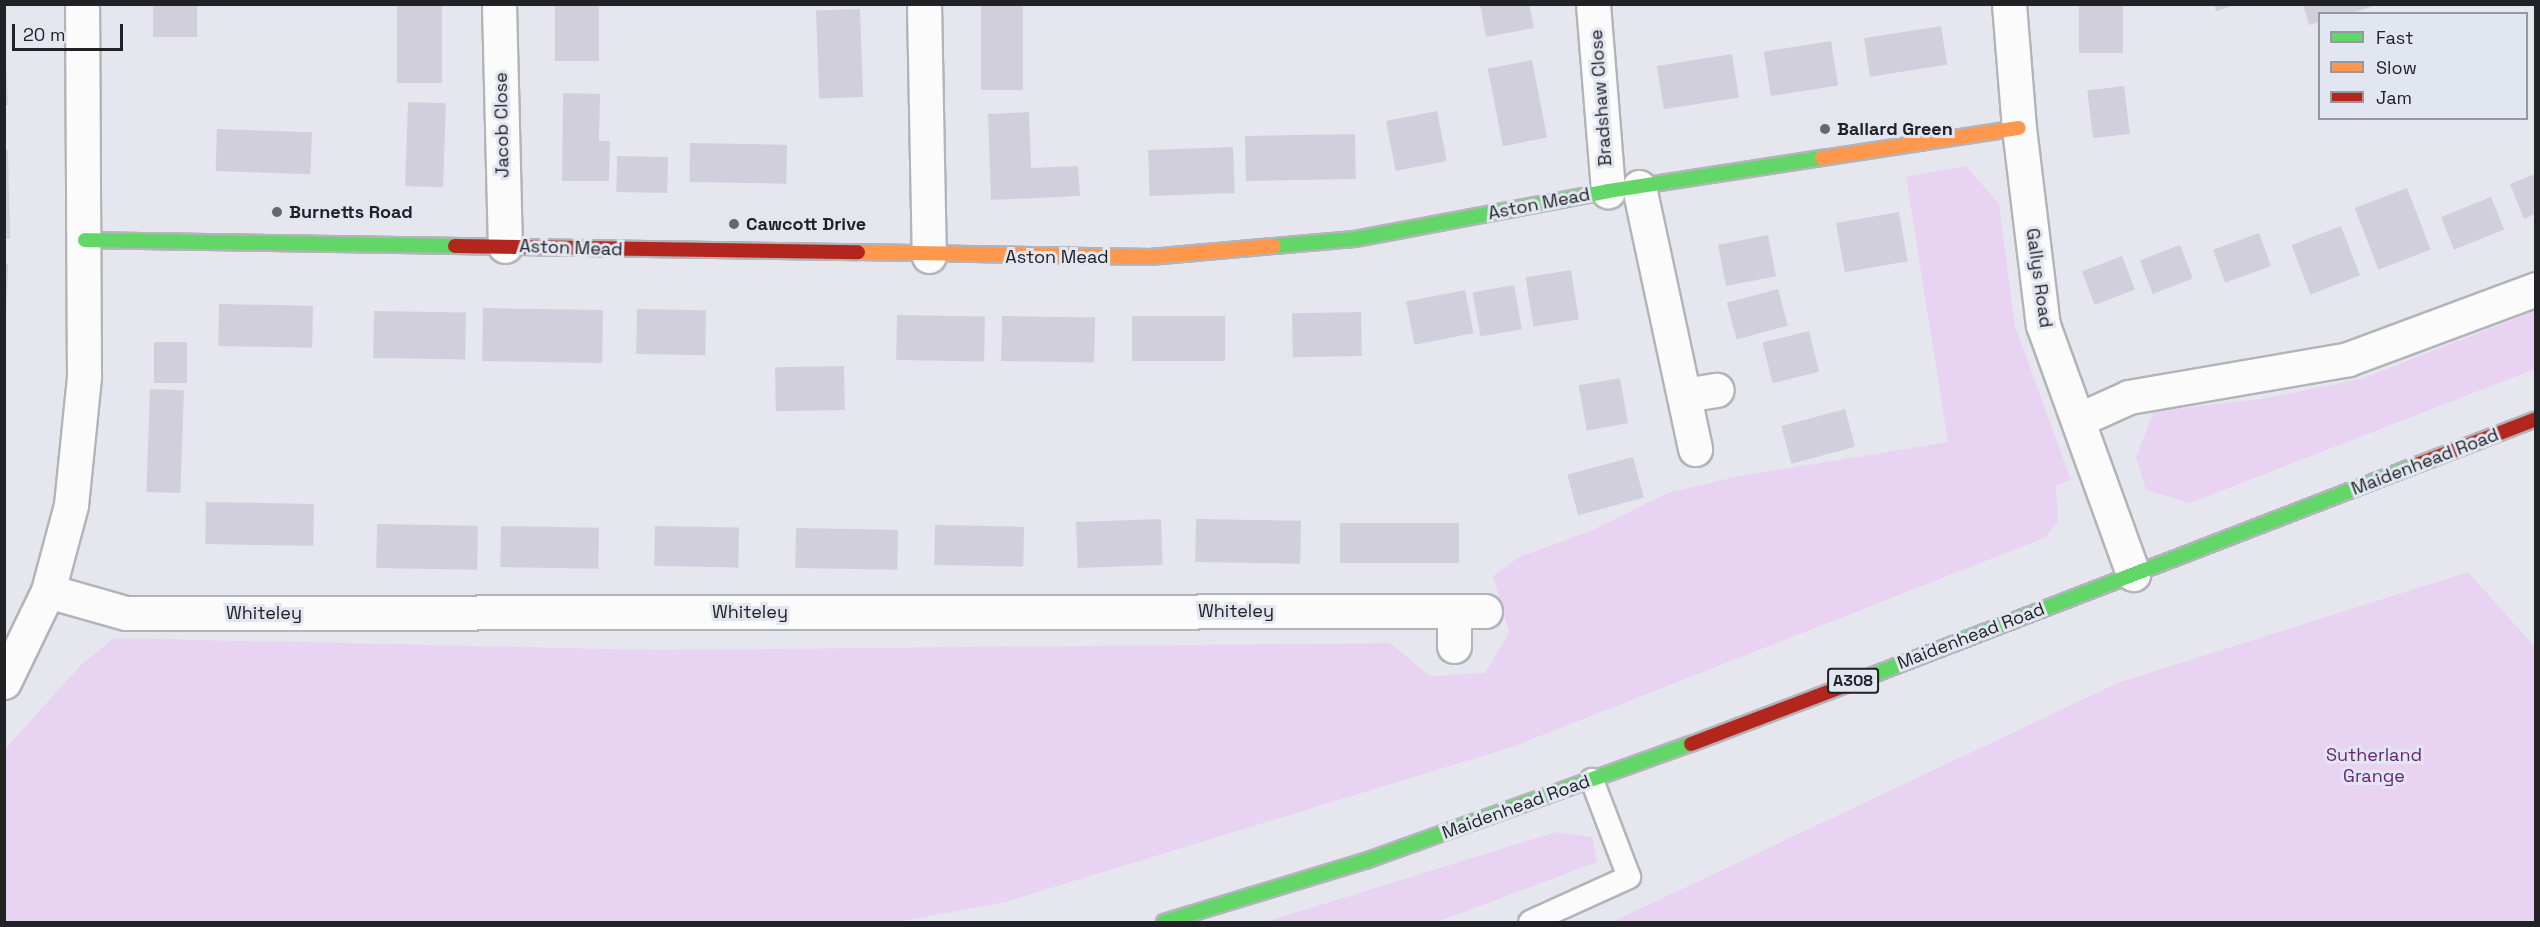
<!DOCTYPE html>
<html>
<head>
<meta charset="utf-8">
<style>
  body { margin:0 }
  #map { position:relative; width:2540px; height:927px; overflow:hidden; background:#e6e7ee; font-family:"Space Grotesk",sans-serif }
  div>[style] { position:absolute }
  .green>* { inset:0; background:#e8d4f2 }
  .building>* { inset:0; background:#d1cfdb; transform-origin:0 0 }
  .roads { filter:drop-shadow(2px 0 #b3b4b9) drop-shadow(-2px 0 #b3b4b9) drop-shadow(0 2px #b3b4b9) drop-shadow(0 -2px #b3b4b9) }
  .lane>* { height:22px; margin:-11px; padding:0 11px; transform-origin:11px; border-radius:11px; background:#fbfbfc }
  .street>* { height:33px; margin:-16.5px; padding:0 16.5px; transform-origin:16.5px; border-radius:16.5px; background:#fbfbfc }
  .fast>* { height:14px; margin:-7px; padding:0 7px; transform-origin:7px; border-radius:7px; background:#63d668 }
  .slow>* { height:14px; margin:-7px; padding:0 7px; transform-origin:7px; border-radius:7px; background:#ff974d }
  .jam>* { height:14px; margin:-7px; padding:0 7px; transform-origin:7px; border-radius:7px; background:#b3261e }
  .dots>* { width:16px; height:16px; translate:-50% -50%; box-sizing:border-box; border:3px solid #e2e6f1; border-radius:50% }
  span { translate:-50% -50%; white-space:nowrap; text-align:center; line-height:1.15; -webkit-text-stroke:6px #e2e6f1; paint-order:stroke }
  .shield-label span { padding:2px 4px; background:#e2e6f1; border:2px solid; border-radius:4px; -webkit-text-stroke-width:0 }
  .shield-label { font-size:16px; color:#212226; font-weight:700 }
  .street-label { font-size:18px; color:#212226 }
  .poi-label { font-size:18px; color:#212226; font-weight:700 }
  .left { translate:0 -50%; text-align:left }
  .park-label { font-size:18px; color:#662479 }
  .frame { position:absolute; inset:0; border:6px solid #212226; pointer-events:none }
  .legend { position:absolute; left:2318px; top:12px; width:210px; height:108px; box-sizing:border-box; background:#e2e6f1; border:2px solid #9598a0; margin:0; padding:8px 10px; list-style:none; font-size:18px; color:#212226 }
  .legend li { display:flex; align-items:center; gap:12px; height:30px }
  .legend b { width:30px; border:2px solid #9598a0 }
  .scale { position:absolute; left:12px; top:24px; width:111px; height:27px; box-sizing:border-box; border:3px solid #212226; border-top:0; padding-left:8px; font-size:18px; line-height:21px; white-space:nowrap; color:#212226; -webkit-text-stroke:4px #e2e6f1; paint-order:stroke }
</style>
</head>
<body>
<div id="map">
  <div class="green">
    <div style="clip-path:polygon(1966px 166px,1999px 204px,2015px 326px,2071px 480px,2056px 485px,2058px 523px,2044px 538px,1512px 747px,1005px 902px,897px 922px,5px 922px,5px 749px,80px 666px,114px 638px,658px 650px,1390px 643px,1430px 676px,1485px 673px,1509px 633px,1493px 576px,1519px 557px,1588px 532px,1668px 493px,1735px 477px,1948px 442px,1906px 177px)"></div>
    <div style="clip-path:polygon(2535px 311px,2535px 369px,2190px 503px,2146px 490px,2136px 457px,2154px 411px,2261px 399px,2361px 379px)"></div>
    <div style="clip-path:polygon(2468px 572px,2535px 647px,2535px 922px,1612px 922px,2120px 682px)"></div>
    <div style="clip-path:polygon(1556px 832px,1592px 837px,1597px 862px,1437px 922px,1265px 922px)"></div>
  </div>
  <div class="building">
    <div style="left:397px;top:4px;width:45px;height:79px"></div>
    <div style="clip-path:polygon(1480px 4px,1529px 4px,1534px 28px,1486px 37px)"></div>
    <div style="left:2079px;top:4px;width:44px;height:49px"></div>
    <div style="clip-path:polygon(2214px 4px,2235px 4px,2235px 5px,2216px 11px)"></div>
    <div style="clip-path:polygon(2303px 4px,2377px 4px,2377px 5px,2348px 14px,2319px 14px,2319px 22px,2309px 25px)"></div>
    <div style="left:153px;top:5px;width:44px;height:32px"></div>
    <div style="left:555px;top:5px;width:44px;height:56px"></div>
    <div style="left:981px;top:5px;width:42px;height:85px"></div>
    <div style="left:860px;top:9px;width:88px;height:44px;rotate:88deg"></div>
    <div style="left:1941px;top:26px;width:39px;height:78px;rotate:81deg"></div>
    <div style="left:1831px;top:41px;width:45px;height:68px;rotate:81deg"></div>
    <div style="left:1732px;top:54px;width:44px;height:76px;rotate:81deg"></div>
    <div style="clip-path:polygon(4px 58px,6px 58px,8px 105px,4px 105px)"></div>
    <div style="left:1532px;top:60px;width:79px;height:45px;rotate:79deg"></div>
    <div style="left:2124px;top:86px;width:48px;height:37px;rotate:83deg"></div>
    <div style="clip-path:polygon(563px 93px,600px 94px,599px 141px,610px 141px,609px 181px,562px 181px)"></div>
    <div style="left:408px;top:102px;width:38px;height:84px;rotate:2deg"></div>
    <div style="left:1437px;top:111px;width:51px;height:52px;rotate:79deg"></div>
    <div style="clip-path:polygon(1029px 112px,1031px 168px,1078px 166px,1080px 196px,991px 200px,988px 114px)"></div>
    <div style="left:217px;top:129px;width:95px;height:42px;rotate:2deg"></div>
    <div style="left:1355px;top:134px;width:45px;height:110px;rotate:89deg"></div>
    <div style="left:690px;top:143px;width:97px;height:39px;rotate:1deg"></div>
    <div style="left:1233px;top:147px;width:46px;height:85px;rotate:88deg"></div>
    <div style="clip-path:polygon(4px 150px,8px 150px,10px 239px,4px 239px)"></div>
    <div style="left:617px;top:156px;width:51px;height:36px;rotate:1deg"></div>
    <div style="clip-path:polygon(2535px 174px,2535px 214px,2524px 219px,2510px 184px)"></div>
    <div style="left:2407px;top:188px;width:66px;height:56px;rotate:69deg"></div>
    <div style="left:2491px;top:197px;width:35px;height:54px;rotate:68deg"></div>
    <div style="left:1899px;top:212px;width:50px;height:64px;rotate:80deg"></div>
    <div style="left:2341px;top:226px;width:53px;height:53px;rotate:69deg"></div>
    <div style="left:2259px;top:233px;width:35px;height:49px;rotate:70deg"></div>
    <div style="left:1768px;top:235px;width:42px;height:51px;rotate:79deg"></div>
    <div style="left:2180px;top:245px;width:36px;height:43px;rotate:69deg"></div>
    <div style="left:2122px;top:256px;width:36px;height:43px;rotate:69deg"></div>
    <div style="clip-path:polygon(4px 264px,8px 264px,6px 324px,4px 324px)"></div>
    <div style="left:1571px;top:270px;width:50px;height:46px;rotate:81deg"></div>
    <div style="left:1514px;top:285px;width:45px;height:42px;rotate:80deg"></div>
    <div style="left:1778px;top:289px;width:38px;height:53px;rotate:75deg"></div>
    <div style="left:1465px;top:290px;width:44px;height:60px;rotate:79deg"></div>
    <div style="left:219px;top:304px;width:94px;height:42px;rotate:1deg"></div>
    <div style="left:483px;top:308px;width:120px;height:53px;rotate:1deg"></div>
    <div style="left:637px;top:309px;width:69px;height:45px;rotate:1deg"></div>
    <div style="left:374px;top:311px;width:92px;height:47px;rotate:1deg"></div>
    <div style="left:1361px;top:312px;width:44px;height:69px;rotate:89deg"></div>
    <div style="left:897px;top:315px;width:88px;height:45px;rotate:1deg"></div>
    <div style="left:1002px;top:316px;width:93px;height:45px;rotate:1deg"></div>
    <div style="left:1225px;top:316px;width:45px;height:93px;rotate:90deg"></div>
    <div style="left:1809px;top:331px;width:42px;height:48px;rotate:76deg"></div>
    <div style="left:154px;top:342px;width:33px;height:41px"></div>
    <div style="left:844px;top:366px;width:44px;height:69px;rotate:89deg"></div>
    <div style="left:1620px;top:378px;width:46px;height:42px;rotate:80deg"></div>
    <div style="left:150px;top:389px;width:34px;height:103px;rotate:2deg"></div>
    <div style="left:1845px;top:409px;width:39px;height:66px;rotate:75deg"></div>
    <div style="left:1633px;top:457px;width:42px;height:68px;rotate:75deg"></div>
    <div style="left:206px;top:502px;width:108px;height:42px;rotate:1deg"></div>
    <div style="left:1161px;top:519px;width:46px;height:85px;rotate:88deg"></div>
    <div style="left:1196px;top:519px;width:105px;height:43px;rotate:1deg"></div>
    <div style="left:1340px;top:523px;width:119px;height:40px"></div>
    <div style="left:377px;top:524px;width:101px;height:44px;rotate:1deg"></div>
    <div style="left:935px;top:525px;width:89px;height:40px;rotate:1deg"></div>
    <div style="left:501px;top:526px;width:98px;height:41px;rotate:1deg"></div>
    <div style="left:655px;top:526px;width:84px;height:40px;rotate:1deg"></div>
    <div style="left:796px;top:528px;width:102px;height:40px;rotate:1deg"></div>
  </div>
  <div class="roads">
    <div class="lane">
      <div style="left:1530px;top:922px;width:109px;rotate:-24.4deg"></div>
      <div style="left:1629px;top:877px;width:104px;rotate:-110.9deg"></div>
    </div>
    <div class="street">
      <div style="left:499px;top:4px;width:242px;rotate:88.6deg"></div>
      <div style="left:924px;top:4px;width:252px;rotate:88.9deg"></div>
      <div style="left:1593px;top:4px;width:188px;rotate:85.4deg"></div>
      <div style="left:2009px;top:4px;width:124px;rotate:85.4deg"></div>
      <div style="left:2019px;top:128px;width:198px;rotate:83.1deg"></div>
      <div style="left:2043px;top:325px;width:265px;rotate:70.1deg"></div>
      <div style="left:1639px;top:187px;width:268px;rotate:77.9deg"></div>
      <div style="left:1684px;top:395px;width:33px;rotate:-9deg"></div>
      <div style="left:2078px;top:420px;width:56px;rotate:-24.3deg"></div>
      <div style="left:2129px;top:397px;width:222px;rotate:-9.8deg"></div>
      <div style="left:2348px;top:359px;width:201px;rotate:-20.4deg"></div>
      <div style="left:48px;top:591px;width:81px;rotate:15.8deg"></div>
      <div style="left:126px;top:613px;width:1359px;rotate:-0.08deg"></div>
      <div style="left:1454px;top:646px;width:35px;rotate:-90deg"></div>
      <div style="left:4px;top:682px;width:101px;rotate:-64.2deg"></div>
      <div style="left:48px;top:591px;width:89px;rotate:-75deg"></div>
      <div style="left:71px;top:505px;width:130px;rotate:-84.2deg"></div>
      <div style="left:84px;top:376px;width:372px;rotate:-90.3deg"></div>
    </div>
    <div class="fast">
      <div style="left:85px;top:240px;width:370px;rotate:0.9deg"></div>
      <div style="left:1274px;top:246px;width:81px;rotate:-4.9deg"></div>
      <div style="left:1355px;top:239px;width:258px;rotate:-10.7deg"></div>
      <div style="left:1608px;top:191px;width:217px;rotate:-8.8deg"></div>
      <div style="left:1865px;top:678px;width:594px;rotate:-21.12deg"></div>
      <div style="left:1164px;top:922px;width:213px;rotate:-16.9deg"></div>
      <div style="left:1368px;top:860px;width:343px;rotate:-19.8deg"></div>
    </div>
    <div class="slow">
      <div style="left:1822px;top:158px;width:199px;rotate:-8.7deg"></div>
      <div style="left:858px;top:252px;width:292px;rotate:1deg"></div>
      <div style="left:1150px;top:257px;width:124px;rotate:-5.1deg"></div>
    </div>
    <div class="jam">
      <div style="left:455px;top:246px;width:403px;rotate:0.9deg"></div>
      <div style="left:2419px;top:464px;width:125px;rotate:-21deg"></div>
      <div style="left:1691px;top:744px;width:186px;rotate:-20.8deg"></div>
    </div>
  </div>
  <div class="dots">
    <div style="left:1825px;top:129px;background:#66676c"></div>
    <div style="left:277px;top:212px;background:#66676c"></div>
    <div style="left:734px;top:224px;background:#66676c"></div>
  </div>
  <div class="shield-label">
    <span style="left:1853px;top:681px">A308</span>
  </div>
  <div class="street-label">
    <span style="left:1601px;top:98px;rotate:-94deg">Bradshaw Close</span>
    <span style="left:502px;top:125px;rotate:-91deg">Jacob Close</span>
    <span style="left:1539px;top:204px;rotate:-11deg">Aston Mead</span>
    <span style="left:571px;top:248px;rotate:2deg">Aston Mead</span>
    <span style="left:1057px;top:257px">Aston Mead</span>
    <span style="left:2039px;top:278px;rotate:82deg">Gallys Road</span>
    <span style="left:2425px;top:462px;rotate:-21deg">Maidenhead Road</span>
    <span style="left:1236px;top:611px">Whiteley</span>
    <span style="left:750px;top:612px">Whiteley</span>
    <span style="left:264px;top:613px">Whiteley</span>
    <span style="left:1971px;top:636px;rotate:-21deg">Maidenhead Road</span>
    <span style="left:1516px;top:807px;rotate:-20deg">Maidenhead Road</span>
  </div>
  <div class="poi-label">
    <span class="left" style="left:1837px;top:129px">Ballard Green</span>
    <span class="left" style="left:289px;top:212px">Burnetts Road</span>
    <span class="left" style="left:746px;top:224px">Cawcott Drive</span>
  </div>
  <div class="park-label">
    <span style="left:2374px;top:766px">Sutherland<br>Grange</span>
  </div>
  <div class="frame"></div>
  <ul class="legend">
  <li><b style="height:8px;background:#63d668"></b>Fast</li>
  <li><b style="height:8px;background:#ff974d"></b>Slow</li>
  <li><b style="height:8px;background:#b3261e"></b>Jam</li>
  </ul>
  <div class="scale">20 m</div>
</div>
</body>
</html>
